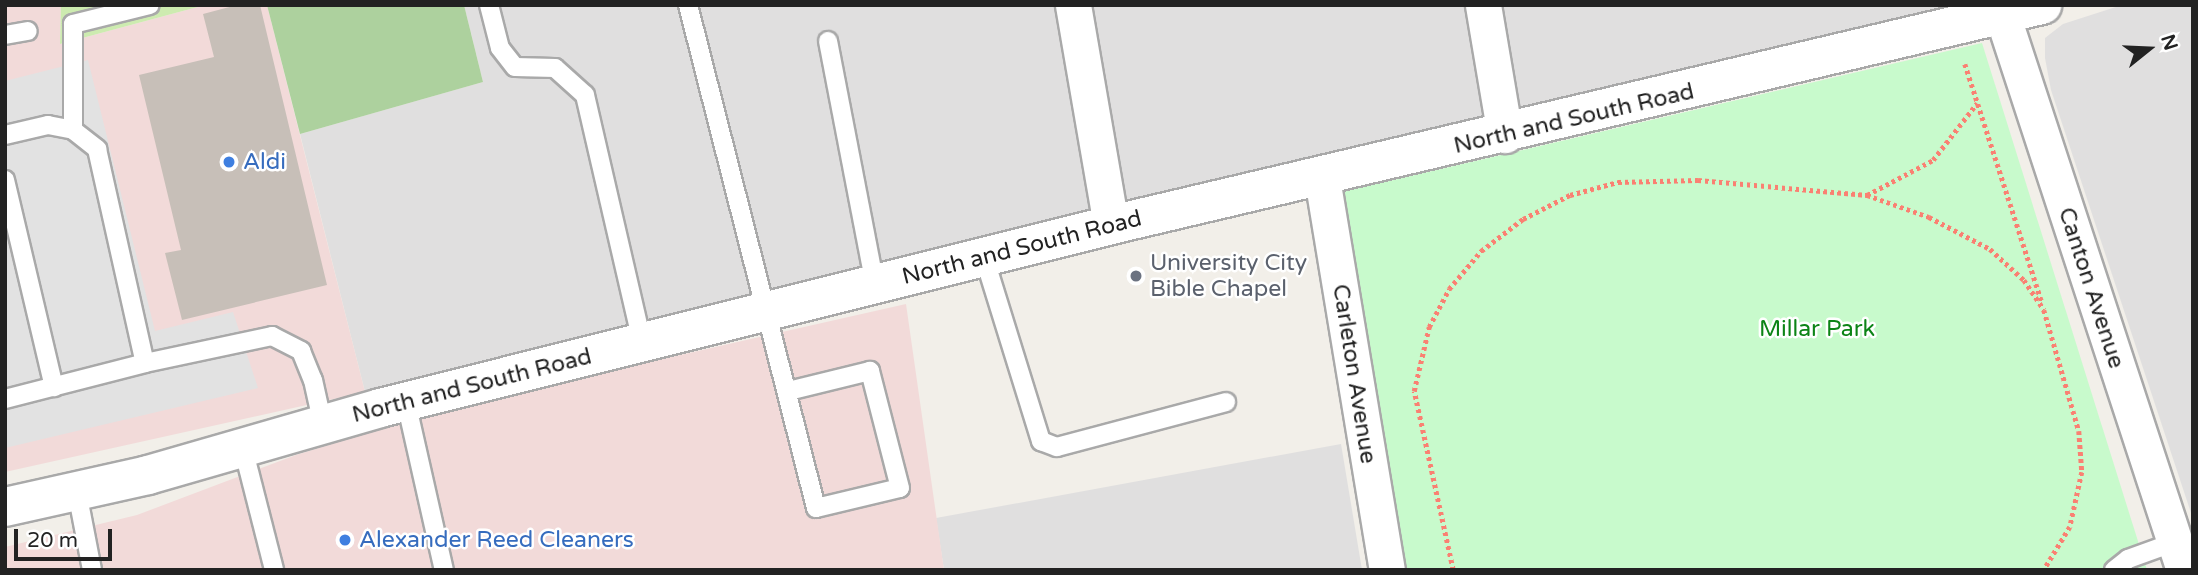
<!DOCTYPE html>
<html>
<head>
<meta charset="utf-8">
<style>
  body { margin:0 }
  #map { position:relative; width:2198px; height:575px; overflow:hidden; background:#f2efe9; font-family:"Varela Round",sans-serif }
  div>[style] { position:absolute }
  .residential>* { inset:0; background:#e0dfdf }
  .commercial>* { inset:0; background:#f2dad9 }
  .grass>* { inset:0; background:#cdebb0 }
  .forest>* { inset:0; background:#add19e }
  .park>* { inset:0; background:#c8facc }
  .parking>* { inset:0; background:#e2e2e2 }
  .building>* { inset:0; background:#c7bfb8 }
  .path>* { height:4.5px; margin-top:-2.25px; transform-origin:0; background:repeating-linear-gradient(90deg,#fa8072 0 3.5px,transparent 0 7px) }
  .roads { filter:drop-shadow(2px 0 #a9a9a9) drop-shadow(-2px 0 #a9a9a9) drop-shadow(0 2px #a9a9a9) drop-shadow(0 -2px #a9a9a9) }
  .service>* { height:18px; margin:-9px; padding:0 9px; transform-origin:9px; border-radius:9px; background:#fff }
  .minor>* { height:35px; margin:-17.5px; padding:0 17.5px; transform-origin:17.5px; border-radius:17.5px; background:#fff }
  .tertiary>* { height:38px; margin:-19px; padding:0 19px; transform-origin:19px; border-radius:19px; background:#fff }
  .dots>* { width:19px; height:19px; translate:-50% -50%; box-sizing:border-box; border:4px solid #fff; border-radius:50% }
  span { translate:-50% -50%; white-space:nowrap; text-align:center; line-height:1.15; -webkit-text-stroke:5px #fff; paint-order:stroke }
  .street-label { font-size:23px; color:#222 }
  .shop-label { font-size:23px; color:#366cbe }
  .left { translate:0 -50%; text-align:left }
  .worship-label { font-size:23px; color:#5b616d }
  .park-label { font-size:23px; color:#0c8416 }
  .frame { position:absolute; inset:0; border:7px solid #222; pointer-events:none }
  .north { position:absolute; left:2114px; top:14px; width:70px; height:70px; -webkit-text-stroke:5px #fff; paint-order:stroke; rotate:72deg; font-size:19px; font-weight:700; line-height:28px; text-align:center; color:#222 }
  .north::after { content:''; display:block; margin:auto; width:24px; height:32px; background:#222; clip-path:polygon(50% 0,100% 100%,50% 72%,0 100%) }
  .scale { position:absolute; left:14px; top:529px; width:98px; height:32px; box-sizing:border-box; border:4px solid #222; border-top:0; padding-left:9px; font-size:21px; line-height:24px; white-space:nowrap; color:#222; -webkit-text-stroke:5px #fff; paint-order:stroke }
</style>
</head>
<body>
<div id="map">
  <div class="residential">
    <div style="clip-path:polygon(464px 5px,1949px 5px,1934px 14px,365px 392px,300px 134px,483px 82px)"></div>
    <div style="clip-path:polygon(2122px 5px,2193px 5px,2193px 519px,2051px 90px,2045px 58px,2045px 38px,2063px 24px)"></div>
    <div style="clip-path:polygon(1341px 444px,1362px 570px,944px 570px,936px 518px)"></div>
  </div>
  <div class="commercial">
    <div style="clip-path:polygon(5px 5px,61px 5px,60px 44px,205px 5px,267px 5px,365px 392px,5px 472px)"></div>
    <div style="clip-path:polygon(906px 304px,944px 570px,5px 570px,5px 547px,137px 515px,296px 455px,459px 405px)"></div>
  </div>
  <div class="grass">
    <div style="clip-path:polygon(61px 5px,205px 5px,60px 44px)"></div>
  </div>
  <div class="forest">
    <div style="clip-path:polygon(267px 5px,464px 5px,483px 82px,300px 134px)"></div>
  </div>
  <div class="park">
    <div style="clip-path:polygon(1982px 43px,2147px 570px,1404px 570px,1342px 192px)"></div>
  </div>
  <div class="parking">
    <div style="clip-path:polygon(88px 60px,155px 331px,233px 312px,258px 388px,5px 448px,5px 81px)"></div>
  </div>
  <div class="building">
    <div style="clip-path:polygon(237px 5px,260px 5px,327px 285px,182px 320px,165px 253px,181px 250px,139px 75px,214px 57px,203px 14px)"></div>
  </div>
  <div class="path">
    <div style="left:1965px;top:64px;width:251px;rotate:72.1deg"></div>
    <div style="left:1867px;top:195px;width:75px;rotate:-27.9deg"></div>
    <div style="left:1933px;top:160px;width:72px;rotate:-52.3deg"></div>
    <div style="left:1453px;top:570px;width:183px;rotate:-102.3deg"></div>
    <div style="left:1414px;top:391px;width:66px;rotate:-76.8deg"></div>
    <div style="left:1429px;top:327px;width:43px;rotate:-62.2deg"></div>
    <div style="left:1449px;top:289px;width:50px;rotate:-49.9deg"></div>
    <div style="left:1481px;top:251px;width:53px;rotate:-37.3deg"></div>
    <div style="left:1523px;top:219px;width:53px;rotate:-27.1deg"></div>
    <div style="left:1570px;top:195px;width:50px;rotate:-15.2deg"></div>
    <div style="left:1618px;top:182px;width:80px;rotate:-1.4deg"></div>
    <div style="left:1698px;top:180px;width:170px;rotate:5.1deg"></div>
    <div style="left:1867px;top:195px;width:66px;rotate:19.5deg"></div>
    <div style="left:1929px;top:217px;width:69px;rotate:27.7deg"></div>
    <div style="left:1990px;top:249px;width:46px;rotate:42.4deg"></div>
    <div style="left:2024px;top:280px;width:36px;rotate:56deg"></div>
    <div style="left:2044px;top:310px;width:126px;rotate:73.9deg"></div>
    <div style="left:2079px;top:431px;width:41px;rotate:85.8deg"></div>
    <div style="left:2082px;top:472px;width:56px;rotate:102.3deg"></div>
    <div style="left:2070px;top:527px;width:50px;rotate:121.2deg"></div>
  </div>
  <div class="roads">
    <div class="service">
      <div style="left:489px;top:5px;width:44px;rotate:75.7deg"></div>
      <div style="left:500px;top:48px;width:24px;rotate:52deg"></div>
      <div style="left:515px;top:67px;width:40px;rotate:1.4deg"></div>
      <div style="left:555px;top:68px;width:40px;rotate:42deg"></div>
      <div style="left:585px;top:95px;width:253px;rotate:77deg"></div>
      <div style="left:688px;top:5px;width:519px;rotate:75.72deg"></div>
      <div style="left:816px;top:508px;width:86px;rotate:-13.4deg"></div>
      <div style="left:900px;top:488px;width:121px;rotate:-104.4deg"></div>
      <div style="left:870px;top:371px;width:84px;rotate:166.3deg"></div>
      <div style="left:5px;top:35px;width:23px;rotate:-10deg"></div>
      <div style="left:828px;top:41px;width:248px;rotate:79.1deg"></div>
      <div style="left:73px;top:130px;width:106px;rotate:-90deg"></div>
      <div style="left:73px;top:24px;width:79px;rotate:-13.9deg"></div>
      <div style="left:5px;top:135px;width:44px;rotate:-13.1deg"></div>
      <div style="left:48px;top:125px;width:25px;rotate:11deg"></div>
      <div style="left:73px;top:130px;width:31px;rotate:38deg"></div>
      <div style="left:97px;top:149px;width:219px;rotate:77.4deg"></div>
      <div style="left:145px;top:363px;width:130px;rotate:-12deg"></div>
      <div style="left:272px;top:336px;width:33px;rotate:27deg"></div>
      <div style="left:301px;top:351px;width:31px;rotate:68deg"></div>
      <div style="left:313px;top:380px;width:46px;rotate:77.5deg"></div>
      <div style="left:5px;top:180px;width:213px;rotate:76.7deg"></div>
      <div style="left:984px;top:257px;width:193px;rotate:72.8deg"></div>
      <div style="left:1041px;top:441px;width:17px;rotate:21deg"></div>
      <div style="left:1057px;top:447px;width:175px;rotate:-14.9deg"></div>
      <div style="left:5px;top:399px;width:145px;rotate:-14.4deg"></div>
      <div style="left:406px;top:402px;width:172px;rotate:77.3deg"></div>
      <div style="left:243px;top:448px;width:126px;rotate:75.7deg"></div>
      <div style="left:77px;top:492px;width:79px;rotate:79.1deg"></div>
      <div style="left:2114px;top:570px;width:18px;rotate:-38deg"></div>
      <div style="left:2128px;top:559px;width:50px;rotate:-19.9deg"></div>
    </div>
    <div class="minor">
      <div style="left:1073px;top:5px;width:223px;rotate:80.2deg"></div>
      <div style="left:1483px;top:5px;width:132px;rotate:80.4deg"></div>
      <div style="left:1999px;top:5px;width:595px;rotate:71.87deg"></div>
      <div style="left:1322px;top:178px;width:397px;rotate:80.6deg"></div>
    </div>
    <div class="tertiary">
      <div style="left:5px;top:507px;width:147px;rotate:-12.6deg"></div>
      <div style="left:148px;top:475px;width:241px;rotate:-16.1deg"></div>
      <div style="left:380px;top:408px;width:754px;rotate:-14.05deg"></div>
      <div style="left:1111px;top:225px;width:957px;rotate:-13.3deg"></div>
    </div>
  </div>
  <div class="dots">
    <div style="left:229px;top:162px;background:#3f7fe0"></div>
    <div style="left:1136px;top:276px;background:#6b7280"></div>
    <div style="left:345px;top:540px;background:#3f7fe0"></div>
  </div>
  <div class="street-label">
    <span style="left:1574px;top:119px;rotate:-13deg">North and South Road</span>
    <span style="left:1022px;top:248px;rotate:-14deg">North and South Road</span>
    <span style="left:2091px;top:288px;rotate:72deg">Canton Avenue</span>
    <span style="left:1354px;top:374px;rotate:81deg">Carleton Avenue</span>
    <span style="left:472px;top:386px;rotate:-14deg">North and South Road</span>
  </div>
  <div class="shop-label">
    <span class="left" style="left:243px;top:162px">Aldi</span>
    <span class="left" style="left:359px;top:540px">Alexander Reed Cleaners</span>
  </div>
  <div class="worship-label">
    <span class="left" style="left:1150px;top:276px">University City<br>Bible Chapel</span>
  </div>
  <div class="park-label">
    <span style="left:1817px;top:329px">Millar Park</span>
  </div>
  <div class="frame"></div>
  <div class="north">N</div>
  <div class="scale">20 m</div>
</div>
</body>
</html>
